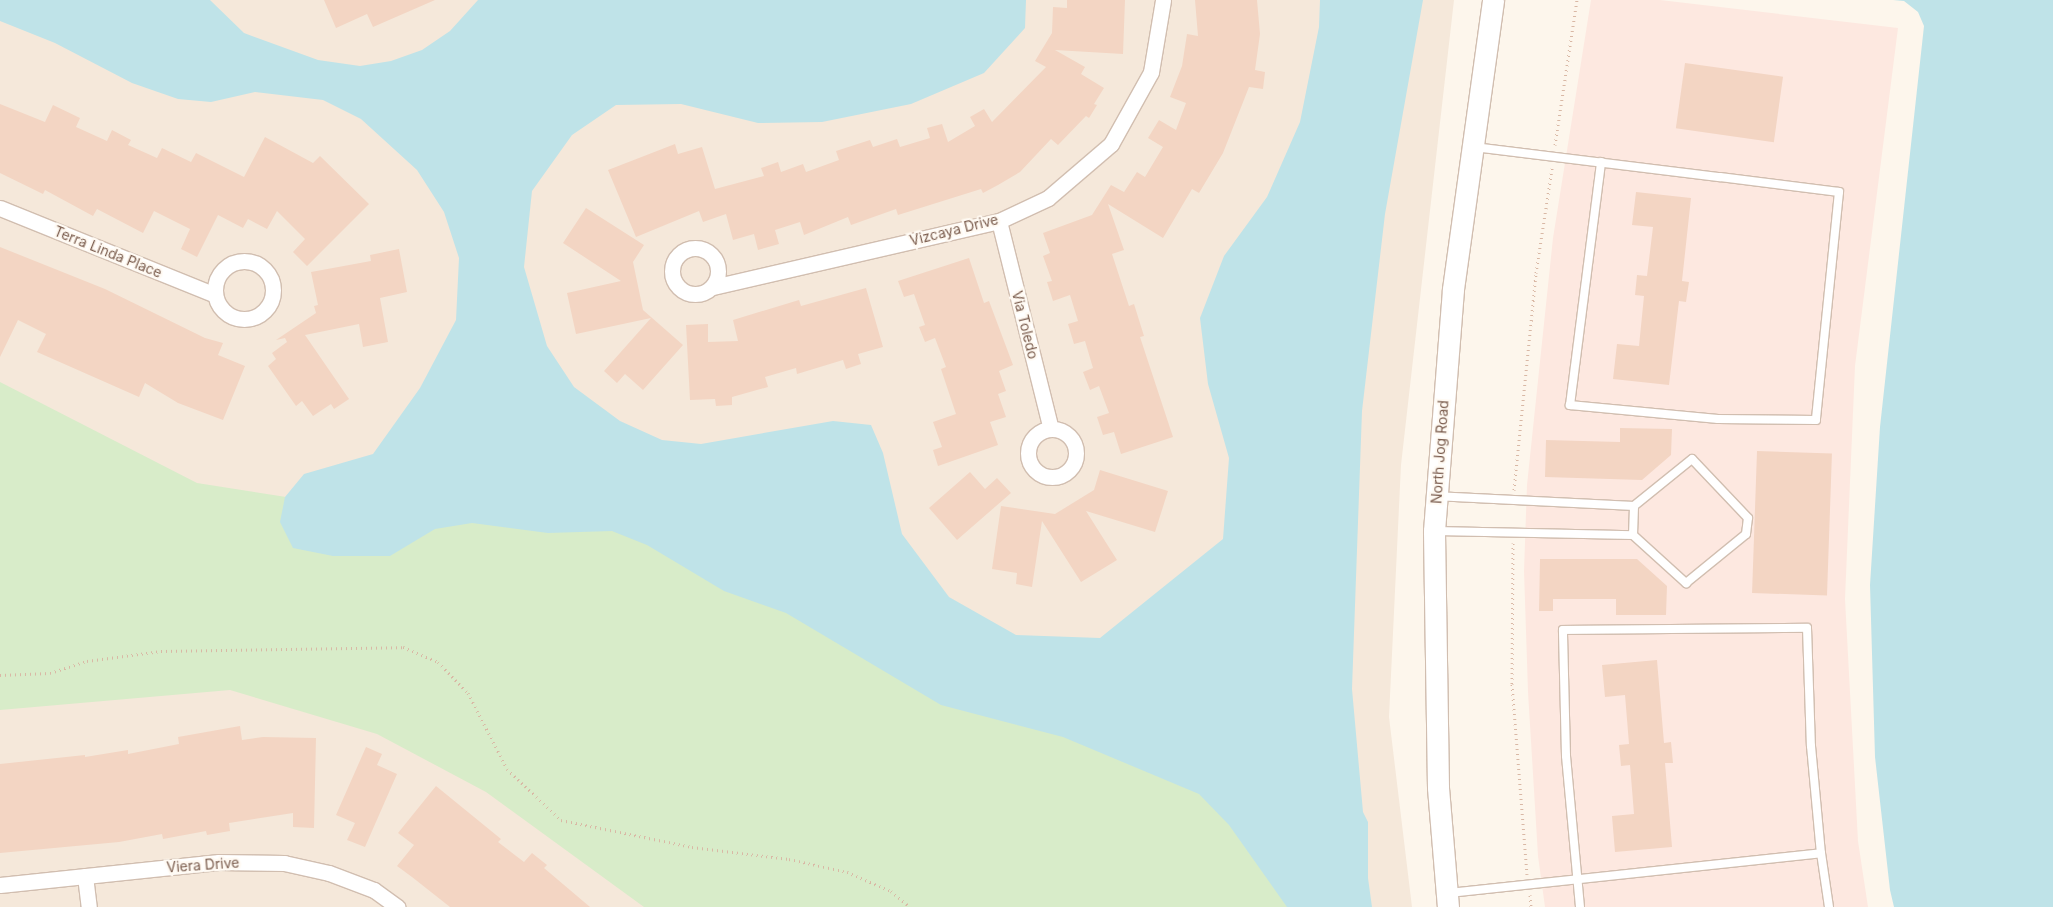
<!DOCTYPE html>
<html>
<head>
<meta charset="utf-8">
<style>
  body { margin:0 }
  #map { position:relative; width:2053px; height:907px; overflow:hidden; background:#fdf6ec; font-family:Inter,sans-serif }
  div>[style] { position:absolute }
  .residential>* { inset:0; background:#f5e8da }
  .commercial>* { inset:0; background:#fde8e0 }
  .green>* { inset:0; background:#d8ecc9 }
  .water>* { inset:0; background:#bfe3e8 }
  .building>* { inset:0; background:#f3d5c3; transform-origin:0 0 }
  .path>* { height:3px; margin-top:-1.5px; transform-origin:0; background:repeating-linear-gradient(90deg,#d9b8a5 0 1px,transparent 0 5px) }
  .roads { filter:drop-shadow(1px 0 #d1beb0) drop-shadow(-1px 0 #d1beb0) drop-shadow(0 1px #d1beb0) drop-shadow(0 -1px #d1beb0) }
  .lane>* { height:8px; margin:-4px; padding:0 4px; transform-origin:4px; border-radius:4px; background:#fff }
  .street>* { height:15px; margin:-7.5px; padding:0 7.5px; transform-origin:7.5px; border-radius:7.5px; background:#fff }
  .street>.ring { margin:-7.5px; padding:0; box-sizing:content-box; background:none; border:15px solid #fff; border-radius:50% }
  .secondary>* { height:21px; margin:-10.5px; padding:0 10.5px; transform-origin:10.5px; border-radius:10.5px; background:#fff }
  span { translate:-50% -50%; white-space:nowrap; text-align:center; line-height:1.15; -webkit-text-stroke:4.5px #fffaf3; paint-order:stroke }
  .street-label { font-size:14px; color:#7a5c4d }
</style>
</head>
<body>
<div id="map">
  <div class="residential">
    <div style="clip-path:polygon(0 0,1454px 0,1401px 465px,1389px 717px,1412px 907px,0 907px)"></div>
  </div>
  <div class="commercial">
    <div style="clip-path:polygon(1591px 0,1660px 0,1898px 28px,1855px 366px,1845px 599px,1858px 841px,1868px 907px,1545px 907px,1538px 856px,1528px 692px,1524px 571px,1527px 485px,1553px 238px)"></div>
  </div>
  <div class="green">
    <div style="clip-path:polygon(0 382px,197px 483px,331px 504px,495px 483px,1218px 773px,1312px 907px,644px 907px,486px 792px,377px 734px,230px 690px,0 710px)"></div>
  </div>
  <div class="water">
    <div style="clip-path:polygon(0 0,210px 0,244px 33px,318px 60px,360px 66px,391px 61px,422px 50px,450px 31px,478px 0,1026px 0,1025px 28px,984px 73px,911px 104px,822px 122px,758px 123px,681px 104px,616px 105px,572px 135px,532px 191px,524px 267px,547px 346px,574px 387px,620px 421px,662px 440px,701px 444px,833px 421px,871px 425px,883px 453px,902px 534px,949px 597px,1016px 635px,1100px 638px,1223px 539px,1229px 458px,1208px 384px,1200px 318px,1224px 256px,1267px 197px,1300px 122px,1319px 27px,1320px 0,1423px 0,1385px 214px,1362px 411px,1352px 689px,1363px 812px,1368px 822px,1368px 878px,1372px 907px,1287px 907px,1229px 825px,1199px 794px,1063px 737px,941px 705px,786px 613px,724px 591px,647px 545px,612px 531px,548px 533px,472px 523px,435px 529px,390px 556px,333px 556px,293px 548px,280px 522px,285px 497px,304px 474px,373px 454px,420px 388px,456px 320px,459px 258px,444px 212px,417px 170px,361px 119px,323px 100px,255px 92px,211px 102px,178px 99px,132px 83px,55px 43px,0 21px)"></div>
    <div style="clip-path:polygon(1893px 0,2053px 0,2053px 907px,1894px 907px,1890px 890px,1875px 757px,1870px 585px,1880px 427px,1924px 26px,1918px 12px,1904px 1px)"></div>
  </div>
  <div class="building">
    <div style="clip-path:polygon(324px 0,435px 0,373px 27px,367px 14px,336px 28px)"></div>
    <div style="clip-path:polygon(1067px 0,1125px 0,1123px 54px,1055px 50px,1085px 67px,1081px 74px,1104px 88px,1094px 104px,1097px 105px,1089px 118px,1086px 116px,1058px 145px,1051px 139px,1020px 172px,998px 185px,983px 193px,981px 189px,898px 215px,896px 209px,851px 225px,848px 217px,804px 235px,800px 222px,775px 230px,779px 244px,758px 250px,754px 234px,733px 240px,726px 214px,703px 222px,699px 211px,636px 237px,608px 170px,675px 144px,678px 154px,702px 147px,715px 189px,764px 176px,761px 168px,778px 162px,781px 172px,803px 164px,806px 172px,839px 160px,836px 151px,870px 140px,873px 147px,897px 139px,900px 147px,930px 138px,927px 128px,942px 124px,948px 142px,975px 126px,970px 117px,984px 109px,992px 122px,1046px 67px,1035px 61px,1052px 33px,1053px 7px,1067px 8px)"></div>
    <div style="clip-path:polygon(1195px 0,1257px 0,1260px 34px,1255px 70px,1265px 72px,1263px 89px,1249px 87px,1223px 153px,1199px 193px,1192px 189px,1163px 238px,1108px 204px,1124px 250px,1112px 254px,1129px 306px,1134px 304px,1144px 336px,1140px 337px,1173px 437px,1121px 454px,1114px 432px,1103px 435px,1097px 417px,1109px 413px,1099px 386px,1090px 390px,1083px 372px,1093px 368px,1085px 341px,1074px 344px,1068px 324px,1078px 321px,1070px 295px,1053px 301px,1047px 282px,1052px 281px,1043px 256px,1050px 253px,1043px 233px,1092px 215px,1111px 185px,1124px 192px,1137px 172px,1145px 177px,1163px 147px,1148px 138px,1159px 120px,1176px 130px,1186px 103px,1170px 97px,1182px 66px,1187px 34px,1198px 36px)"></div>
    <div style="left:1685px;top:63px;width:99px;height:66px;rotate:8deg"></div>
    <div style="clip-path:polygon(0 104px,45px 122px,53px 105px,80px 118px,76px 127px,107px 141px,112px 130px,131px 140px,128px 145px,157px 158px,162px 148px,191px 162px,196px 153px,244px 177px,265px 137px,313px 163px,320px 156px,369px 204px,307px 266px,293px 252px,305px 239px,277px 211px,267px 229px,248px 219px,243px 228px,218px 215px,197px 257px,181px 249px,190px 229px,154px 211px,143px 233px,97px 209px,93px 216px,45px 190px,43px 194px,0 173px)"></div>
    <div style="clip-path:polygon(1636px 192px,1691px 198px,1682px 281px,1689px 282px,1686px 302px,1679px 301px,1669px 385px,1613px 379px,1617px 344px,1639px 346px,1644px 296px,1635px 295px,1637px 275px,1647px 276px,1653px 227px,1632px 225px)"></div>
    <div style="clip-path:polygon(586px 208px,644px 245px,633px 262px,643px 310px,683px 345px,643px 390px,625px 374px,617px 383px,604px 371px,651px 318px,576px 334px,567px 293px,621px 281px,563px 243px)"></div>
    <div style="clip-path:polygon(0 247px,105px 289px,205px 338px,223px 343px,218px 355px,245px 366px,223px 420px,178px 403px,145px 383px,139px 397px,37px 352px,46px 334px,18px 320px,0 357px)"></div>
    <div style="clip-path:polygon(399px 249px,407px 292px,380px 298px,388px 342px,363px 347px,359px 324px,305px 335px,349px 399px,334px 409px,331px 404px,313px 416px,302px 401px,296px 406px,268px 366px,276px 359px,272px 353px,287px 342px,285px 338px,276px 340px,316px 313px,314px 306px,318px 305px,311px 272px,371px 261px,370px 255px)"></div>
    <div style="clip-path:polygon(969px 258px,984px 303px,989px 301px,1013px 365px,999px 371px,1006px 391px,998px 394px,1006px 417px,990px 422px,998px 445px,938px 466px,933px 450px,942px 447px,933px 422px,956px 414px,941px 369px,946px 367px,935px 338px,925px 342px,919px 327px,925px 325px,914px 294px,904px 297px,898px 281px)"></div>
    <div style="clip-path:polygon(866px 288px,883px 347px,858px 354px,861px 364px,846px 369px,843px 360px,797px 374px,796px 368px,765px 377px,768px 387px,732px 397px,732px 405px,716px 406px,715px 399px,690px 400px,686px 325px,708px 324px,708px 342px,738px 341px,733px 320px,799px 300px,801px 306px)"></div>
    <div style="clip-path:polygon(1620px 428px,1672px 429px,1671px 455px,1642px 480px,1545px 477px,1546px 440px,1620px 442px)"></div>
    <div style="left:1757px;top:451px;width:75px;height:142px;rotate:2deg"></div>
    <div style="clip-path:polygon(1100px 470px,1168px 491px,1155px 532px,1086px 511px,1117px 560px,1081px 582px,1042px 521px,1032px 587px,1016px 584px,1017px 573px,992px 569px,1001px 506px,1055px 514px,1094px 490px)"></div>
    <div style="clip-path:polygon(970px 472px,985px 489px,997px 478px,1011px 493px,957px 540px,929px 508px)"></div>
    <div style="clip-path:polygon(1540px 559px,1637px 559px,1667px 586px,1666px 615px,1616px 615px,1616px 599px,1553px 599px,1553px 611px,1539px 611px)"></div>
    <div style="clip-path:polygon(1657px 660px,1664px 743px,1671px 742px,1673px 763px,1665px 763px,1672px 847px,1615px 852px,1612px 816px,1634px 814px,1630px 765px,1621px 766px,1619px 745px,1629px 744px,1625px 695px,1605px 697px,1602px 665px)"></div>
    <div style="clip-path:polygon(240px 726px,242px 740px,263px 737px,316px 738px,314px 828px,293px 827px,293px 813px,229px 823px,230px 831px,207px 835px,206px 831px,163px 839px,162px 834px,119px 842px,0 853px,0 764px,85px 755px,85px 757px,128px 750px,128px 754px,179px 744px,178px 737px)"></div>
    <div style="clip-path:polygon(366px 747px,382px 754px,377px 765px,397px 774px,365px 847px,347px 840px,355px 823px,336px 815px)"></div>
    <div style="clip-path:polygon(436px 786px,501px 839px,498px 842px,524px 862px,532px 853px,547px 865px,544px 868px,590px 907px,450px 907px,412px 877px,397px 866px,414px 845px,398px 833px)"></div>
  </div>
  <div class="path">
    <div style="left:1555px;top:145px;width:147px;rotate:-81.4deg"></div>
    <div style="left:1514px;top:490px;width:218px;rotate:-84.2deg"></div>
    <div style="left:1536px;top:273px;width:106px;rotate:-81.3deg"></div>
    <div style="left:1513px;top:543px;width:141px;rotate:90.4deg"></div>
    <div style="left:1512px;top:684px;width:191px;rotate:85.5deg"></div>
    <div style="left:0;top:675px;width:50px;rotate:-2.3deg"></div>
    <div style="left:50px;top:673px;width:39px;rotate:-18deg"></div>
    <div style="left:87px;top:661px;width:75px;rotate:-7.7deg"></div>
    <div style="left:161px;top:651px;width:242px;rotate:-0.9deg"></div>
    <div style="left:403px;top:647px;width:38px;rotate:23deg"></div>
    <div style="left:438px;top:662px;width:43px;rotate:45.9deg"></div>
    <div style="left:468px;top:693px;width:85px;rotate:62.8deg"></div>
    <div style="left:507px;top:769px;width:74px;rotate:43.4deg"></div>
    <div style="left:561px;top:820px;width:134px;rotate:11.6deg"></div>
    <div style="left:692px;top:847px;width:98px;rotate:7.1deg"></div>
    <div style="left:789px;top:859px;width:59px;rotate:12.6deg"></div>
    <div style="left:847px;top:872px;width:48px;rotate:23.4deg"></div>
    <div style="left:891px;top:891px;width:25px;rotate:40deg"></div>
    <div style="left:1530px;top:895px;width:12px;rotate:85deg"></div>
  </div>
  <div class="roads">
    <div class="lane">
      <div style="left:1474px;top:147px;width:248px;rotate:7deg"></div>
      <div style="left:1720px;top:177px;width:120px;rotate:7.2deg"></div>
      <div style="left:1839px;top:192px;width:229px;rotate:95.8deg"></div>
      <div style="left:1816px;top:420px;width:98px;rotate:-179.4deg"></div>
      <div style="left:1718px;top:419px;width:149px;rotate:-174.6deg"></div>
      <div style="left:1570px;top:405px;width:245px;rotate:-82.7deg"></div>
      <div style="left:1436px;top:531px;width:197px;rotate:1.2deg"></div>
      <div style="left:1633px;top:535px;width:72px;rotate:42.2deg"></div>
      <div style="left:1686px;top:583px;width:77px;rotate:-39.2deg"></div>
      <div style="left:1746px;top:534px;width:16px;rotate:-83deg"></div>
      <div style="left:1748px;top:518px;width:81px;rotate:-133.5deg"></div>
      <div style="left:1692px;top:459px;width:75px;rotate:141deg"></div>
      <div style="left:1634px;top:506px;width:195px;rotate:-177.1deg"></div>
      <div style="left:1633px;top:535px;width:29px;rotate:-88deg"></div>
      <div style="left:1449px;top:893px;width:374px;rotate:-6.1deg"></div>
      <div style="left:1821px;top:853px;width:55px;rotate:81.6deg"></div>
      <div style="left:1580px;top:907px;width:152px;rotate:-95.3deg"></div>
      <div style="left:1566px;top:756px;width:126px;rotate:-91.4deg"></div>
      <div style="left:1563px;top:630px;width:244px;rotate:-0.5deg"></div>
      <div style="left:1807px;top:628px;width:118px;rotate:88.1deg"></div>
      <div style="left:1811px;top:746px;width:107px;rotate:84.7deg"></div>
    </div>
    <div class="street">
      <div style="left:0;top:208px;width:232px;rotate:22deg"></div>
      <div style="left:999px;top:221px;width:214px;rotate:76deg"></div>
      <div class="ring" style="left:672px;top:248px;width:31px;height:31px"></div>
      <div class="ring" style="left:215px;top:261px;width:43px;height:43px"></div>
      <div style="left:713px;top:287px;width:294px;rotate:-13deg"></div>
      <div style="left:999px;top:221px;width:54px;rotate:-25.1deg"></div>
      <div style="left:1048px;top:198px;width:83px;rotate:-40.6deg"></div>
      <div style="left:1111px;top:144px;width:82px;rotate:-60.9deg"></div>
      <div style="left:1151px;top:72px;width:73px;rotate:-80.5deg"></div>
      <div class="ring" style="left:1028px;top:429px;width:33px;height:33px"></div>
      <div style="left:85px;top:876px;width:31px;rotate:83deg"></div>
      <div style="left:0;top:885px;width:220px;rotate:-6deg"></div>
      <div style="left:219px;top:862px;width:65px;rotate:0.9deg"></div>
      <div style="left:284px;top:863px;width:46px;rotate:12.5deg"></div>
      <div style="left:329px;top:873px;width:48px;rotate:20.7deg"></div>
      <div style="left:374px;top:890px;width:29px;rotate:36deg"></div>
    </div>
    <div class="secondary">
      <div style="left:1448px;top:907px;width:120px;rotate:-94.8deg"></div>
      <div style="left:1438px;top:787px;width:256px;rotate:-90.9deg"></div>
      <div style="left:1434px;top:531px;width:243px;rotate:-85.5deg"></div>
      <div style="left:1453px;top:289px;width:292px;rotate:-82.1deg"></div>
    </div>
  </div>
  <div class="street-label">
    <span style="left:954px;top:230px;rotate:-14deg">Vizcaya Drive</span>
    <span style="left:108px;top:252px;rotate:22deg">Terra Linda Place</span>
    <span style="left:1025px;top:325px;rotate:76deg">Via Toledo</span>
    <span style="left:1440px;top:452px;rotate:-86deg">North Jog Road</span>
    <span style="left:203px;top:865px;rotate:-4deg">Viera Drive</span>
  </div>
</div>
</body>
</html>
